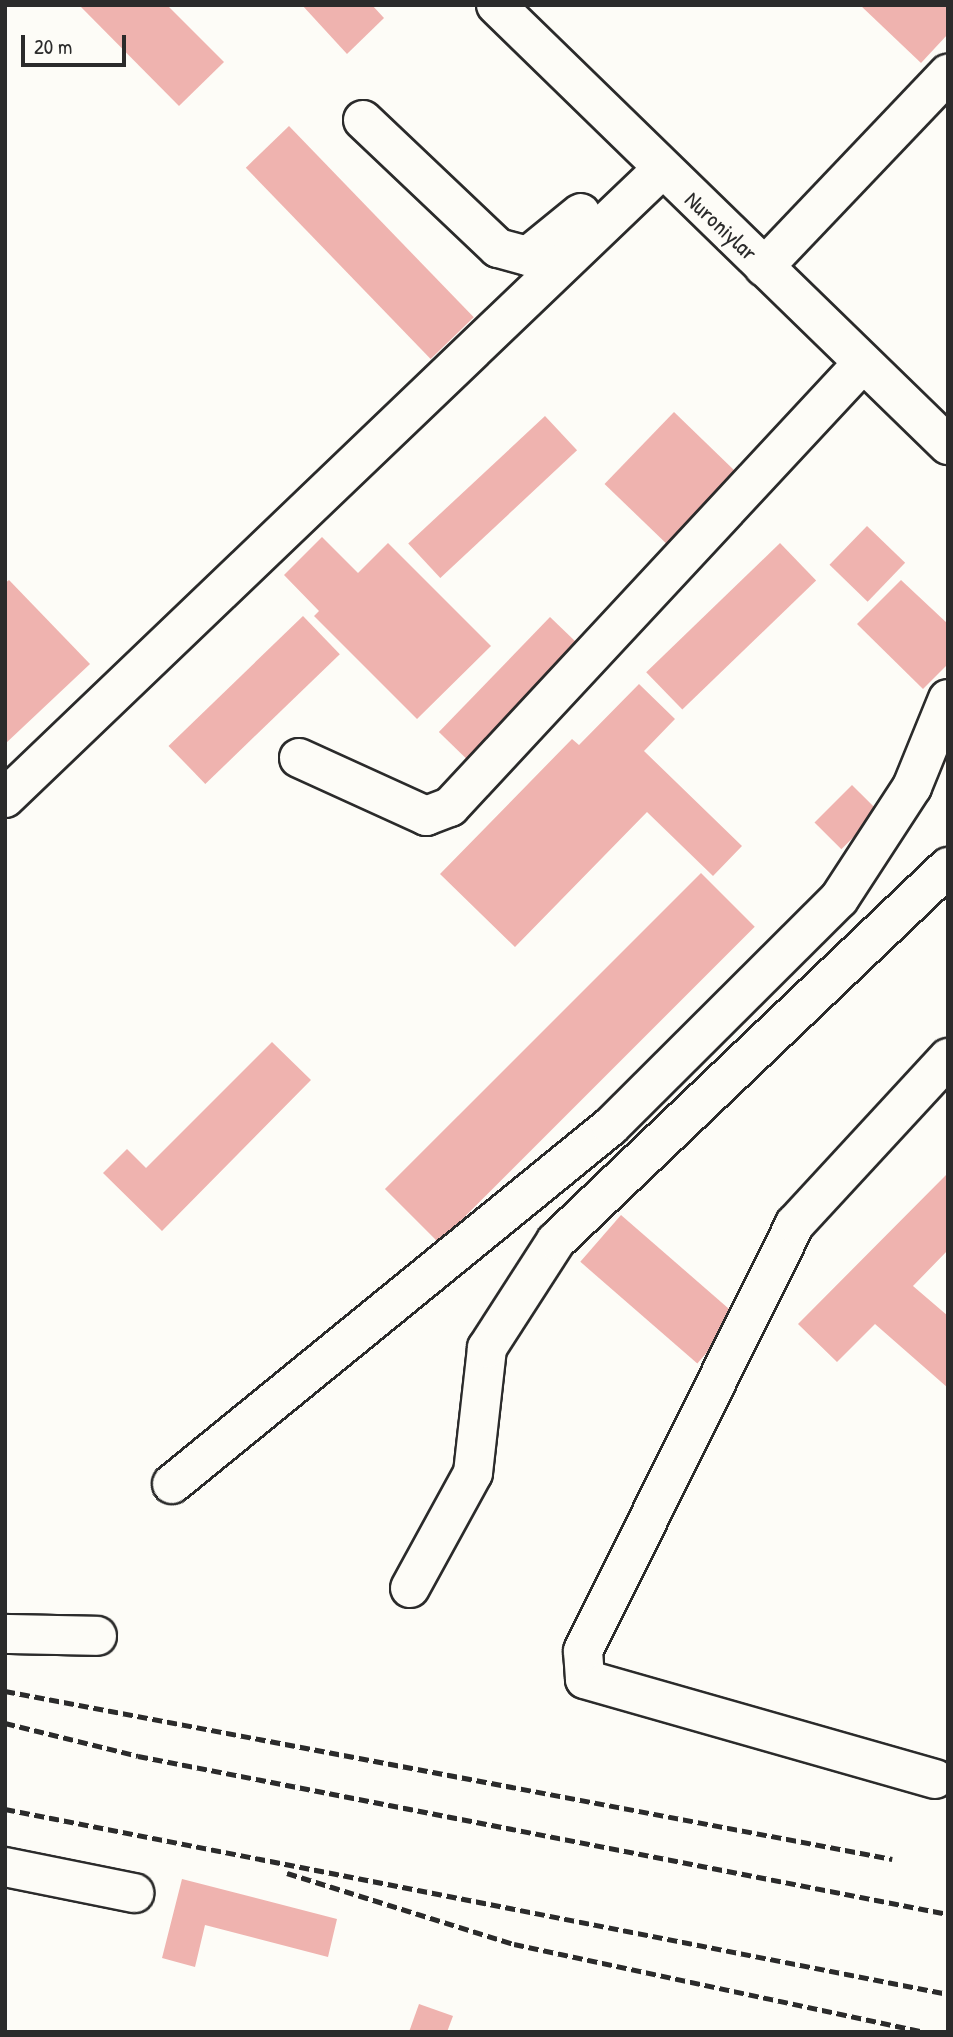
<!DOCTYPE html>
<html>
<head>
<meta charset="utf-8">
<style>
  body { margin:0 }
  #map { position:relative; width:953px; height:2037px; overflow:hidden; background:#fdfcf7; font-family:"Patrick Hand",sans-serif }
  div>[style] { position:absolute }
  .building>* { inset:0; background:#efb3af; transform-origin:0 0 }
  .roads { filter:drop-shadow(2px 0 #2b2b2b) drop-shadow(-2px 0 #2b2b2b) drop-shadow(0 2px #2b2b2b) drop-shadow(0 -2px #2b2b2b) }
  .minor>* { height:38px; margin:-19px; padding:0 19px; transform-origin:19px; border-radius:19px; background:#fdfcf7 }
  .major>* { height:38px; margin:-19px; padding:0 19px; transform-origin:19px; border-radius:19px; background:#fdfcf7 }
  .rail>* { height:5px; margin-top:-2.5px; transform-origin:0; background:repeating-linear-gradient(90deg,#2b2b2b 0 10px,transparent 0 15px) }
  span { translate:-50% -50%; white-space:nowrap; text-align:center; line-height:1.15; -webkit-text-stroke:6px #fdfcf7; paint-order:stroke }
  .street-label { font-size:23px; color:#2b2b2b }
  .frame { position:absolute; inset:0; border:7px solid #2b2b2b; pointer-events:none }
  .scale { position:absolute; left:21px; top:35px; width:105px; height:32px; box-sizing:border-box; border:4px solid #2b2b2b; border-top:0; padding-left:9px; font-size:21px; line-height:24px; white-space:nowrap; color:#2b2b2b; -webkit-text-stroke:5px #fdfcf7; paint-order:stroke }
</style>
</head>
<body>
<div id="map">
  <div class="building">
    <div style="clip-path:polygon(79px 5px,167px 5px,224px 62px,179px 106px)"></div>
    <div style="clip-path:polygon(302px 5px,372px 5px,384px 18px,347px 54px)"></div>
    <div style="clip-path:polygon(860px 5px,948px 5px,948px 34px,921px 63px)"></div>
    <div style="left:289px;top:126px;width:266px;height:60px;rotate:46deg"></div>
    <div style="left:674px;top:412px;width:88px;height:100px;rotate:44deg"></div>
    <div style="left:545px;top:416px;width:47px;height:187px;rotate:47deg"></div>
    <div style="left:867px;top:526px;width:53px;height:54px;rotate:44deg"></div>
    <div style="clip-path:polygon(322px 537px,358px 573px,388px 543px,491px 646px,417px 719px,314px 616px,319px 611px,284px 575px)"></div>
    <div style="left:780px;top:543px;width:52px;height:186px;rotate:46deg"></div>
    <div style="clip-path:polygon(9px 580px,90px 664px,5px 744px,5px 583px)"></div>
    <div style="clip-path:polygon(901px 580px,948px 624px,948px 664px,923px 689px,857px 624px)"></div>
    <div style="left:303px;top:616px;width:53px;height:187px;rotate:46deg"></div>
    <div style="left:550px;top:617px;width:43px;height:160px;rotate:44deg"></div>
    <div style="clip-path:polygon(639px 684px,675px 719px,644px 751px,742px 846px,713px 876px,647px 812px,515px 947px,440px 874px,572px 739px,579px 745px)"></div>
    <div style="left:852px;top:785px;width:38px;height:53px;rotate:45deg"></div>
    <div style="left:701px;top:873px;width:76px;height:447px;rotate:45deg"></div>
    <div style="clip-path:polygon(272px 1042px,311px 1080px,162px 1231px,103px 1173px,127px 1149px,146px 1168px)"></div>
    <div style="clip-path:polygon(948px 1173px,948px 1250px,913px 1286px,948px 1316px,948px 1388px,875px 1324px,837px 1362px,798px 1324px)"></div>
    <div style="left:621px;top:1215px;width:155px;height:62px;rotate:41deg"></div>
    <div style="clip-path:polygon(182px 1879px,337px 1919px,328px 1957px,205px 1925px,195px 1967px,162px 1958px)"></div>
    <div style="clip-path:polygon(419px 2004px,453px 2016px,447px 2032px,409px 2032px)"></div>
  </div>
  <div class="roads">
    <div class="minor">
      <div style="left:363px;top:120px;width:186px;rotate:43.5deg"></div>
      <div style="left:498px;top:248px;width:31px;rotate:15deg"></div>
      <div style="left:528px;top:256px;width:68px;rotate:-39.1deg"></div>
      <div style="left:764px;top:267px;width:267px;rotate:-46.4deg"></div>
      <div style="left:299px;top:758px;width:140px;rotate:24.5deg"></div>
      <div style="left:426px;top:816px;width:26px;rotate:-21deg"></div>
      <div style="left:450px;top:807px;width:605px;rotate:-47.08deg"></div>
      <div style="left:5px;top:798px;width:908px;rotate:-43.75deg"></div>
      <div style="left:172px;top:1484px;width:566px;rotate:-39.2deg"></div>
      <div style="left:611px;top:1126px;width:322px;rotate:-44.9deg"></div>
      <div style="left:839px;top:899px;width:134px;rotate:-56.9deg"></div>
      <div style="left:912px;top:787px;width:95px;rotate:-67.8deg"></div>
      <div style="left:410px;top:1588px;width:131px;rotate:-61.3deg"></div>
      <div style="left:473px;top:1473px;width:126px;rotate:-83.6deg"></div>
      <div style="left:487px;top:1348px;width:127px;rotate:-57.2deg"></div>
      <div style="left:556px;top:1241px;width:542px;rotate:-43.65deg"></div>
      <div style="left:5px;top:1634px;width:92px;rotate:1.2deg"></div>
      <div style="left:935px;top:1779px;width:364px;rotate:-164.1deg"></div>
      <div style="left:585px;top:1679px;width:28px;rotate:-94deg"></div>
      <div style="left:583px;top:1651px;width:477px;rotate:-63.6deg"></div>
      <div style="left:795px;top:1224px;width:226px;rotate:-47.3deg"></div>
      <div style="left:5px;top:1867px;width:132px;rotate:11.4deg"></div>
    </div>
    <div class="major">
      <div style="left:496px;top:5px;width:631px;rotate:44.23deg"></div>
    </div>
  </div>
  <div class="rail">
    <div style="left:5px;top:1691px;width:903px;rotate:10.72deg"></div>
    <div style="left:5px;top:1723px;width:137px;rotate:13.9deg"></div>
    <div style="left:138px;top:1756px;width:825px;rotate:11.04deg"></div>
    <div style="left:5px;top:1809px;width:961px;rotate:11.1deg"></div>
    <div style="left:287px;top:1873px;width:238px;rotate:17.4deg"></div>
    <div style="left:514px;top:1944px;width:420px;rotate:12.1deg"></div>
  </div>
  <div class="street-label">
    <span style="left:721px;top:226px;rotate:43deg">Nuroniylar</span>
  </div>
  <div class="frame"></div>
  <div class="scale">20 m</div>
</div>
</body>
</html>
